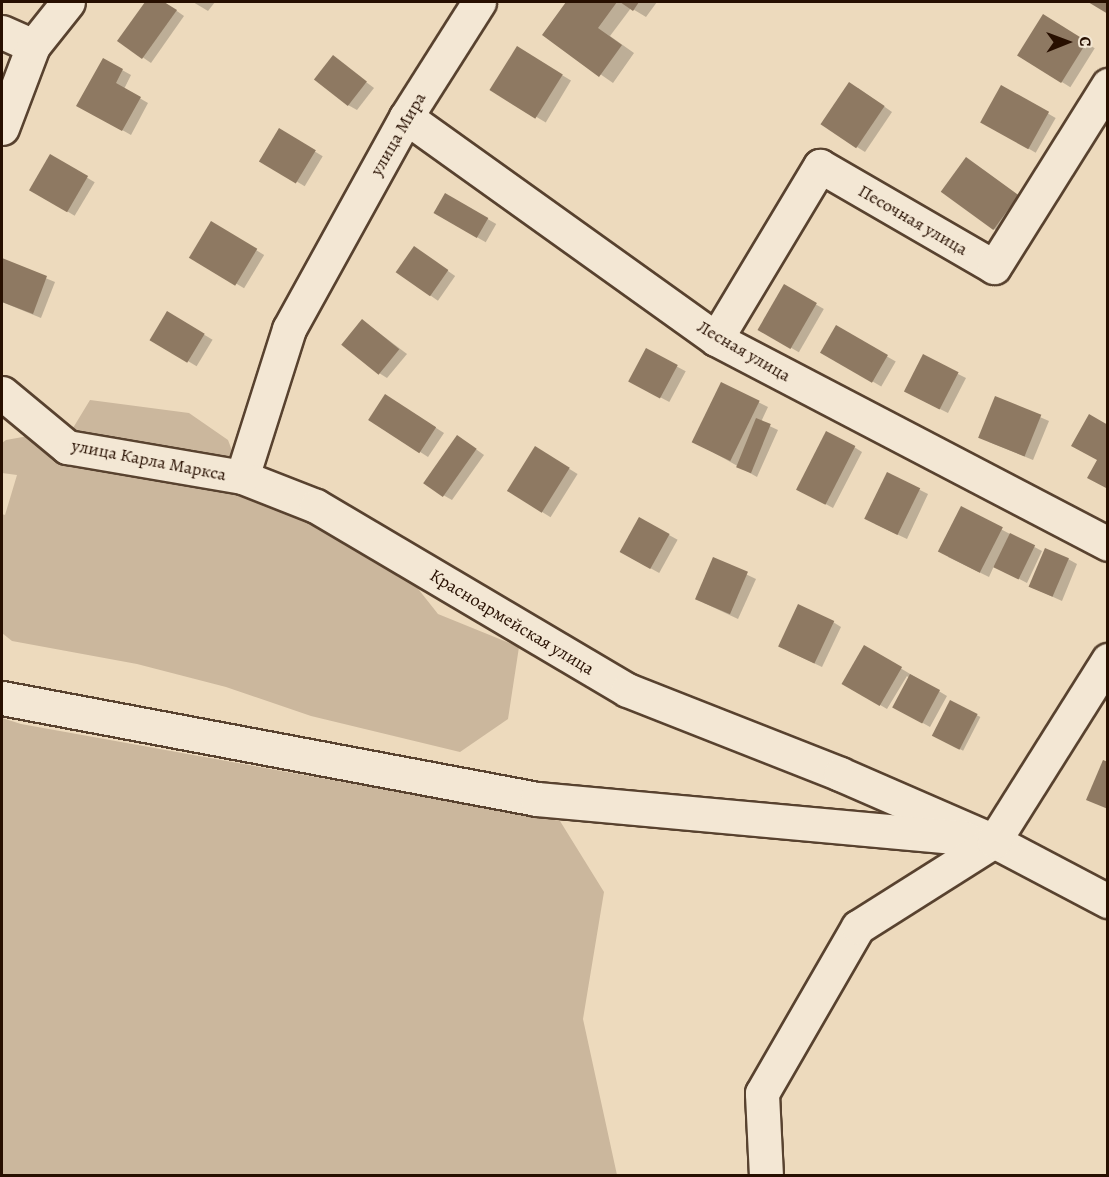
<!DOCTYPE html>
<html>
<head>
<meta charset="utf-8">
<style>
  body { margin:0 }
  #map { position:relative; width:1109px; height:1177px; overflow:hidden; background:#eddabd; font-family:Alegreya,serif }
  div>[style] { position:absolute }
  .green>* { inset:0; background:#cbb79d }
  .shadow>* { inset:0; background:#0003; transform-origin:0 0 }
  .building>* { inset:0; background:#8e7962; transform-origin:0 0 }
  .roads { filter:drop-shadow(2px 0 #58422f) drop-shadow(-2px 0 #58422f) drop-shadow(0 2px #58422f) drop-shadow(0 -2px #58422f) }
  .minor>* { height:33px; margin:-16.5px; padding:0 16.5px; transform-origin:16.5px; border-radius:16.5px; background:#f3e7d4 }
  span { translate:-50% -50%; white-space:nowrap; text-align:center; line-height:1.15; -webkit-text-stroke:4.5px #f3e7d4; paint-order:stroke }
  .street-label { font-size:18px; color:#270f00 }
  .frame { position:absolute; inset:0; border:3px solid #270f00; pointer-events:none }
  .north { position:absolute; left:1037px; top:12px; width:60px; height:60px; -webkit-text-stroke:4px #f3e7d4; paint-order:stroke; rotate:89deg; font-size:16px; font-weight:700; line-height:24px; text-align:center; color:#270f00 }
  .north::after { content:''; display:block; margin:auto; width:21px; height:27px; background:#270f00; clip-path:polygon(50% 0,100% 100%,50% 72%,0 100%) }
</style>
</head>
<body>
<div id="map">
  <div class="green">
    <div style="clip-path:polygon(90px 400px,189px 413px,228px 440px,242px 477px,385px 547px,438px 614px,519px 647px,508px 719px,460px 752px,311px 716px,226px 687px,137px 664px,12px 641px,2px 633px,2px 514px,5px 515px,17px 475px,2px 473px,2px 443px,6px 440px,73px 428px)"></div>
    <div style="clip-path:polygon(2px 718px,21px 724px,560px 821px,604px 892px,583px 1019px,617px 1175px,2px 1175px)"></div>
  </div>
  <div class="shadow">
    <div style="clip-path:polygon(147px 2px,164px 2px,184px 16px,151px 63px,119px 41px)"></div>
    <div style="clip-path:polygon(193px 2px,215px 2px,208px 11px)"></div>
    <div style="clip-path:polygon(568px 2px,657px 2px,646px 17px,631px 8px,610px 36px,634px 53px,613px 83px,544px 35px)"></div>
    <div style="left:1043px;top:16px;width:61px;height:46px;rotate:32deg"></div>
    <div style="left:517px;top:48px;width:63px;height:49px;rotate:31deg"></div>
    <div style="clip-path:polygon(333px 57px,374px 88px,357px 110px,348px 105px)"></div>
    <div style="clip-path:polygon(104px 60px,131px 75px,124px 89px,148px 103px,131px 135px,78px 105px)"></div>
    <div style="left:1002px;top:87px;width:62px;height:40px;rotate:30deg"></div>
    <div style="clip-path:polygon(858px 88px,892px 112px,865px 152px,857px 147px)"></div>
    <div style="left:279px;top:130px;width:51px;height:35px;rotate:31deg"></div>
    <div style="left:51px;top:156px;width:51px;height:39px;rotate:31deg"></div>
    <div style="clip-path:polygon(975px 164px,1026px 201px,1002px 234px,994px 229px)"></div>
    <div style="left:446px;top:195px;width:58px;height:21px;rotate:30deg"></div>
    <div style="left:211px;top:223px;width:62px;height:39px;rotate:31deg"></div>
    <div style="left:415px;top:248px;width:49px;height:30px;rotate:35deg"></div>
    <div style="clip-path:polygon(2px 260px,55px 282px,41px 318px,2px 302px)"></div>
    <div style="left:784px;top:286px;width:46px;height:50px;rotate:30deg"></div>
    <div style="left:168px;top:313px;width:52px;height:31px;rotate:31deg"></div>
    <div style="clip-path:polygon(362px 320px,407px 354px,387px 378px,379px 373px)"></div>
    <div style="left:836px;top:327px;width:69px;height:29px;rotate:30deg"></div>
    <div style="left:646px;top:350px;width:45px;height:35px;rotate:28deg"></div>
    <div style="clip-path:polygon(958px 374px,966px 378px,948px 413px,914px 396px)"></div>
    <div style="clip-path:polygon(722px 384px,768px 407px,761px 422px,778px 430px,757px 477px,702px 446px)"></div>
    <div style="clip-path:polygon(996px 398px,1049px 421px,1033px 460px,989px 442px)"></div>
    <div style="clip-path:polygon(394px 401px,444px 433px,428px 457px,370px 420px)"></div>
    <div style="clip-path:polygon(466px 442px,484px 455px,452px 500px,443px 495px)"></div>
    <div style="clip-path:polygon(854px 447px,862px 452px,833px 508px,798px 489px)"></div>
    <div style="left:536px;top:448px;width:49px;height:51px;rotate:32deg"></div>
    <div style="clip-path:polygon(888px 474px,928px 494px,907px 539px,875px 524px)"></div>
    <div style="clip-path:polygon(961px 508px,1042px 551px,1027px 583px,994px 566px,989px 577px,948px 557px)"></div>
    <div style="left:640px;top:519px;width:43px;height:38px;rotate:29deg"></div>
    <div style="clip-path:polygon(714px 559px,756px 579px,738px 619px,704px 603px)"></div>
    <div style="clip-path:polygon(1068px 559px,1077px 564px,1062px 601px,1031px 587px)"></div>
    <div style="clip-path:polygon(833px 622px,841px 627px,822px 667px,788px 651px)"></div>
    <div style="clip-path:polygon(865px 647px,947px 696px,930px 727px,894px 707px,909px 678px,907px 676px,887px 709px,843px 683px)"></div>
    <div style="left:951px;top:702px;width:33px;height:38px;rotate:27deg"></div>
  </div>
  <div class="building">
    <div style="clip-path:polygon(145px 2px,164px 2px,177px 10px,142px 59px,117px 41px)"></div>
    <div style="clip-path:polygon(566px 2px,617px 2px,598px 28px,622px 45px,599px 77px,542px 35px)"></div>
    <div style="clip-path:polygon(620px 2px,639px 2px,633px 11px)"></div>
    <div style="clip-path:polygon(1088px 2px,1108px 2px,1108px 14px)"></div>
    <div style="left:1043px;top:14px;width:52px;height:49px;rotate:32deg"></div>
    <div style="left:517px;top:46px;width:54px;height:52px;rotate:32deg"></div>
    <div style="left:333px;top:55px;width:43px;height:31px;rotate:38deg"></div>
    <div style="clip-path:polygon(103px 58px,123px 69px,116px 83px,141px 97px,122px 131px,76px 106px)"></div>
    <div style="left:849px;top:82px;width:43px;height:51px;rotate:34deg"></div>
    <div style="left:1001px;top:85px;width:55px;height:43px;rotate:29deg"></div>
    <div style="left:279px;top:128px;width:43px;height:39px;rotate:31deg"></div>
    <div style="left:50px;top:154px;width:44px;height:42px;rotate:30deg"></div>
    <div style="left:966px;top:157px;width:65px;height:43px;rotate:36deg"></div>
    <div style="left:445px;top:193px;width:50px;height:23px;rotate:30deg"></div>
    <div style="left:211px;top:221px;width:54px;height:43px;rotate:31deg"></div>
    <div style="left:414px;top:246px;width:42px;height:32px;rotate:35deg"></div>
    <div style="clip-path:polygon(2px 258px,47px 276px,33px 314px,2px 302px)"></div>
    <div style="left:784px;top:284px;width:38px;height:53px;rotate:30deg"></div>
    <div style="left:167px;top:311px;width:44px;height:34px;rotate:31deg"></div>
    <div style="left:362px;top:319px;width:48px;height:33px;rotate:39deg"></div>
    <div style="left:836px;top:325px;width:60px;height:32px;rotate:30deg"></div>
    <div style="left:646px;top:348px;width:36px;height:38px;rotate:28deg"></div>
    <div style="left:923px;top:354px;width:40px;height:42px;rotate:27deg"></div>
    <div style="left:721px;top:382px;width:43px;height:67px;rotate:26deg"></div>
    <div style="left:385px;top:394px;width:61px;height:31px;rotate:33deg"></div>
    <div style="left:995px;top:396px;width:50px;height:45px;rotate:22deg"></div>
    <div style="clip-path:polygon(1089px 414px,1108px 425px,1108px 489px,1087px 478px,1097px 460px,1071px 446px)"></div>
    <div style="left:756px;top:418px;width:16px;height:53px;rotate:22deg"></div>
    <div style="left:826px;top:431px;width:33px;height:66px;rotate:27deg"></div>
    <div style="left:457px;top:435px;width:24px;height:59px;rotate:35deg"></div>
    <div style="left:535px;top:446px;width:41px;height:53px;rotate:32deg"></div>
    <div style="left:887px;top:472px;width:37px;height:52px;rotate:26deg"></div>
    <div style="left:961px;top:506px;width:47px;height:51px;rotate:27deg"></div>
    <div style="left:639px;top:517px;width:35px;height:40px;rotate:29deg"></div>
    <div style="left:1010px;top:533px;width:28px;height:38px;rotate:26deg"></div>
    <div style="left:1045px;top:548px;width:26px;height:42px;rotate:23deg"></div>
    <div style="left:713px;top:557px;width:38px;height:46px;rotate:23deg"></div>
    <div style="left:798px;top:604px;width:40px;height:47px;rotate:25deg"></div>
    <div style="left:864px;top:645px;width:44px;height:45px;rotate:30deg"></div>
    <div style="left:910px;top:674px;width:34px;height:38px;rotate:28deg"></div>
    <div style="left:950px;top:700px;width:31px;height:40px;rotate:27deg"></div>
    <div style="clip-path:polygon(1103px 760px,1108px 762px,1108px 809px,1086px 800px)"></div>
  </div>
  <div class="roads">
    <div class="minor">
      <div style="left:479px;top:2px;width:136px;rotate:122.4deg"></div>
      <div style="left:406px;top:117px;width:242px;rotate:118.9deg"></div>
      <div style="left:289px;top:329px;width:155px;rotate:107.6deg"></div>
      <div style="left:242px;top:477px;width:79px;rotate:21.4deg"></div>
      <div style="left:316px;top:506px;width:361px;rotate:30.6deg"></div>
      <div style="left:627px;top:690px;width:229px;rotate:21.5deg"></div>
      <div style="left:840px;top:774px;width:168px;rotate:23.5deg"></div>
      <div style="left:994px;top:841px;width:129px;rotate:27.8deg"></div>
      <div style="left:2px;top:32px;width:34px;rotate:24deg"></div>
      <div style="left:406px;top:117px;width:381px;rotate:35.6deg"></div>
      <div style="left:716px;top:339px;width:442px;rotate:27.6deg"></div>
      <div style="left:2px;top:128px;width:88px;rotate:-69.3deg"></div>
      <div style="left:33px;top:46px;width:56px;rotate:-51.5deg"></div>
      <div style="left:716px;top:339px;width:202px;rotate:-59deg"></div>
      <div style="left:820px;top:166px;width:201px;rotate:30.1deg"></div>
      <div style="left:994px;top:267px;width:215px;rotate:-57.9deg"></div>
      <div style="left:2px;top:393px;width:85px;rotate:39.7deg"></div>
      <div style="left:67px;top:447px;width:178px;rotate:9.7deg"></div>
      <div style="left:2px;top:698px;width:544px;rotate:10.69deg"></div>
      <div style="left:537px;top:799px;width:430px;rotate:5.2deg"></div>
      <div style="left:766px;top:1176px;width:83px;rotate:-92.8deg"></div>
      <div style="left:762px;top:1093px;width:192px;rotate:-60deg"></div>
      <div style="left:858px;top:927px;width:161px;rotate:-32.3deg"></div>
      <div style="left:994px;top:841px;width:214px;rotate:-57.8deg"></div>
    </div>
  </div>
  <div class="street-label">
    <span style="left:398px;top:134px;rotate:-60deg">улица Мира</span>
    <span style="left:913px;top:220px;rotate:30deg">Песочная улица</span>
    <span style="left:744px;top:351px;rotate:30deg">Лесная улица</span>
    <span style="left:149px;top:460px;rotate:11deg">улица Карла Маркса</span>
    <span style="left:512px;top:622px;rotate:31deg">Красноармейская улица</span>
  </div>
  <div class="frame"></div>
  <div class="north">С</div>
</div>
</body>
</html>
